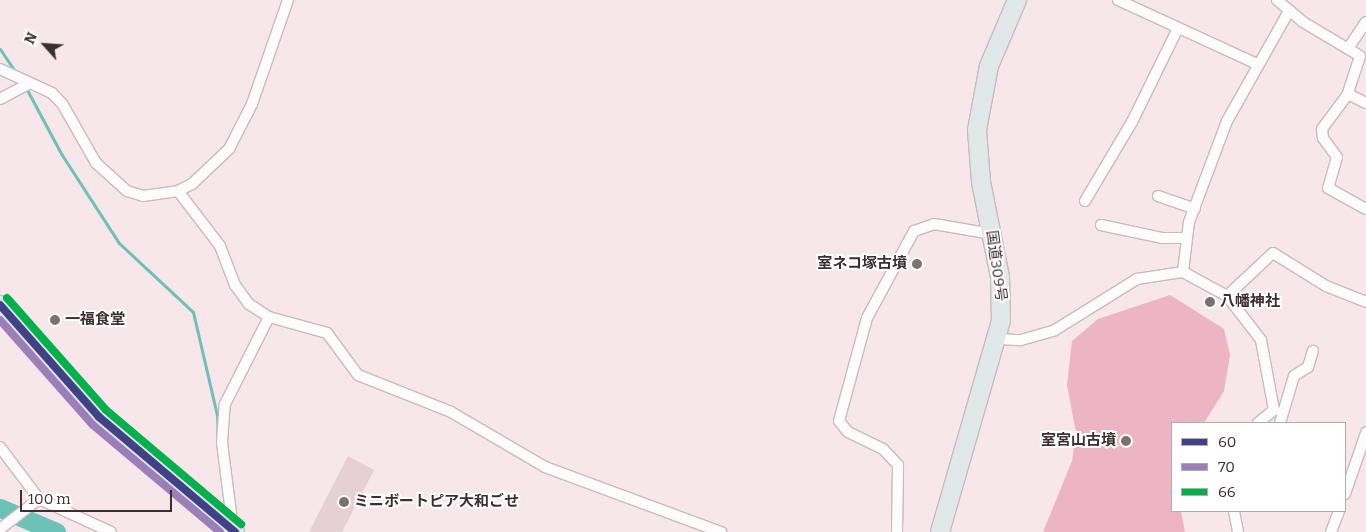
<!DOCTYPE html>
<html>
<head>
<meta charset="utf-8">
<style>
  body { margin:0 }
  #map { position:relative; width:1366px; height:532px; overflow:hidden; background:#f7e6ea; font-family:Bitter,"Noto Sans JP",serif }
  div>[style] { position:absolute }
  .forest>* { inset:0; background:#edb4c3 }
  .stream>* { height:3px; margin:-1.5px; padding:0 1.5px; transform-origin:1.5px; border-radius:1.5px; background:#6cc2b6 }
  .river>* { height:19px; margin:-9.5px; padding:0 9.5px; transform-origin:9.5px; border-radius:9.5px; background:#6cc2b6 }
  .building>* { inset:0; background:#e6cfd5 }
  .roads { filter:drop-shadow(1px 0 #c8bbbf) drop-shadow(-1px 0 #c8bbbf) drop-shadow(0 1px #c8bbbf) drop-shadow(0 -1px #c8bbbf) }
  .minor>* { height:10px; margin:-5px; padding:0 5px; transform-origin:5px; border-radius:5px; background:#fefbfc }
  .trunk>* { height:18px; margin:-9px; padding:0 9px; transform-origin:9px; border-radius:9px; background:#e0e9e8 }
  .bus-1>* { height:8px; margin:-4px; padding:0 4px; transform-origin:4px; border-radius:4px; background:#414188 }
  .bus-2>* { height:8px; margin:-4px; padding:0 4px; transform-origin:4px; border-radius:4px; background:#9c7eb9 }
  .bus-3>* { height:8px; margin:-4px; padding:0 4px; transform-origin:4px; border-radius:4px; background:#04b04c }
  .dots>* { width:14px; height:14px; translate:-50% -50%; box-sizing:border-box; border:2px solid #fff; border-radius:50% }
  span { translate:-50% -50%; white-space:nowrap; text-align:center; line-height:1.15; -webkit-text-stroke:4px #fff; paint-order:stroke }
  .poi-label { font-size:15px; color:#3b2f32; font-weight:700 }
  .right { translate:-100% -50%; text-align:right }
  .left { translate:0 -50%; text-align:left }
  .street-label { font-size:15px; color:#3b2f32 }
  .legend { position:absolute; left:1171px; top:422px; width:175px; height:90px; box-sizing:border-box; background:#fff; border:1px solid #b1acad; margin:0; padding:6px 9px; list-style:none; font-size:15px; color:#3b2f32 }
  .legend li { display:flex; align-items:center; gap:10px; height:25px }
  .legend b { width:25px; border:1px solid #b1acad }
  .north { position:absolute; left:20px; top:20px; width:50px; height:50px; -webkit-text-stroke:4px #fff; paint-order:stroke; rotate:296deg; font-size:14px; font-weight:700; line-height:20px; text-align:center; color:#3b2f32 }
  .north::after { content:''; display:block; margin:auto; width:18px; height:22px; background:#3b2f32; clip-path:polygon(50% 0,100% 100%,50% 72%,0 100%) }
  .scale { position:absolute; left:20px; top:490px; width:152px; height:22px; box-sizing:border-box; border:2px solid #3b2f32; border-top:0; padding-left:6px; font-size:15px; line-height:18px; white-space:nowrap; color:#3b2f32; -webkit-text-stroke:4px #fff; paint-order:stroke }
</style>
</head>
<body>
<div id="map">
  <div class="forest">
    <div style="clip-path:polygon(1170px 295px,1224px 329px,1230px 355px,1224px 391px,1204px 423px,1172px 423px,1172px 511px,1181px 511px,1185px 532px,1043px 532px,1072px 461px,1076px 432px,1067px 385px,1072px 341px,1098px 319px)"></div>
  </div>
  <div class="stream">
    <div style="left:0;top:49px;width:30px;rotate:56deg"></div>
    <div style="left:26px;top:88px;width:76px;rotate:61.8deg"></div>
    <div style="left:62px;top:155px;width:105px;rotate:57.1deg"></div>
    <div style="left:119px;top:243px;width:101px;rotate:43deg"></div>
    <div style="left:193px;top:312px;width:106px;rotate:76.9deg"></div>
    <div style="left:217px;top:415px;width:27px;rotate:88deg"></div>
  </div>
  <div class="river">
    <div style="left:0;top:508px;width:61px;rotate:23.2deg"></div>
  </div>
  <div class="building">
    <div style="clip-path:polygon(348px 456px,374px 470px,342px 532px,309px 532px)"></div>
  </div>
  <div class="roads">
    <div class="minor">
      <div style="left:1118px;top:0;width:153px;rotate:24.7deg"></div>
      <div style="left:1277px;top:0;width:34px;rotate:40deg"></div>
      <div style="left:1303px;top:22px;width:66px;rotate:30.8deg"></div>
      <div style="left:1360px;top:56px;width:40px;rotate:108deg"></div>
      <div style="left:1348px;top:94px;width:20px;rotate:27deg"></div>
      <div style="left:1349px;top:47px;width:30px;rotate:-56deg"></div>
      <div style="left:0;top:69px;width:57px;rotate:24.8deg"></div>
      <div style="left:52px;top:93px;width:16px;rotate:47deg"></div>
      <div style="left:63px;top:105px;width:67px;rotate:60.4deg"></div>
      <div style="left:96px;top:163px;width:42px;rotate:42.1deg"></div>
      <div style="left:127px;top:191px;width:17px;rotate:17deg"></div>
      <div style="left:143px;top:196px;width:35px;rotate:-8deg"></div>
      <div style="left:178px;top:191px;width:16px;rotate:-27deg"></div>
      <div style="left:192px;top:184px;width:51px;rotate:-43.4deg"></div>
      <div style="left:229px;top:149px;width:51px;rotate:-62.9deg"></div>
      <div style="left:252px;top:104px;width:110px;rotate:-70.9deg"></div>
      <div style="left:1348px;top:94px;width:44px;rotate:126.6deg"></div>
      <div style="left:1322px;top:129px;width:9px;rotate:84deg"></div>
      <div style="left:1323px;top:138px;width:24px;rotate:54deg"></div>
      <div style="left:1337px;top:157px;width:32px;rotate:106deg"></div>
      <div style="left:1328px;top:188px;width:43px;rotate:28.9deg"></div>
      <div style="left:0;top:99px;width:34px;rotate:-28deg"></div>
      <div style="left:178px;top:191px;width:69px;rotate:52.6deg"></div>
      <div style="left:220px;top:246px;width:42px;rotate:69deg"></div>
      <div style="left:235px;top:285px;width:24px;rotate:54deg"></div>
      <div style="left:249px;top:304px;width:24px;rotate:33deg"></div>
      <div style="left:269px;top:317px;width:60px;rotate:15.4deg"></div>
      <div style="left:327px;top:333px;width:52px;rotate:53.6deg"></div>
      <div style="left:358px;top:375px;width:100px;rotate:21.7deg"></div>
      <div style="left:451px;top:412px;width:109px;rotate:30.3deg"></div>
      <div style="left:545px;top:467px;width:188px;rotate:20.3deg"></div>
      <div style="left:1158px;top:196px;width:39px;rotate:19deg"></div>
      <div style="left:1085px;top:201px;width:92px;rotate:-59.3deg"></div>
      <div style="left:1132px;top:122px;width:102px;rotate:-63.9deg"></div>
      <div style="left:1101px;top:225px;width:62px;rotate:12deg"></div>
      <div style="left:1162px;top:238px;width:25px"></div>
      <div style="left:1183px;top:272px;width:50px;rotate:-83.2deg"></div>
      <div style="left:1189px;top:222px;width:108px;rotate:-69.4deg"></div>
      <div style="left:1227px;top:121px;width:126px;rotate:-60.6deg"></div>
      <div style="left:1227px;top:296px;width:63px;rotate:-43.1deg"></div>
      <div style="left:1273px;top:253px;width:62px;rotate:31.9deg"></div>
      <div style="left:1326px;top:286px;width:43px;rotate:21.8deg"></div>
      <div style="left:999px;top:339px;width:22px;rotate:3deg"></div>
      <div style="left:1021px;top:340px;width:35px;rotate:-16deg"></div>
      <div style="left:1055px;top:330px;width:97px;rotate:-31.9deg"></div>
      <div style="left:1137px;top:279px;width:47px;rotate:-8.7deg"></div>
      <div style="left:1183px;top:272px;width:50px;rotate:28.6deg"></div>
      <div style="left:1227px;top:296px;width:56px;rotate:52.3deg"></div>
      <div style="left:1261px;top:340px;width:71px;rotate:79.5deg"></div>
      <div style="left:1274px;top:410px;width:21px;rotate:141deg"></div>
      <div style="left:1280px;top:423px;width:49px;rotate:-73.4deg"></div>
      <div style="left:1294px;top:376px;width:17px;rotate:-33deg"></div>
      <div style="left:1308px;top:367px;width:17px;rotate:-73deg"></div>
      <div style="left:0;top:447px;width:65px;rotate:53.1deg"></div>
      <div style="left:39px;top:499px;width:79px;rotate:24.6deg"></div>
      <div style="left:1345px;top:494px;width:65px;rotate:-71deg"></div>
      <div style="left:1234px;top:511px;width:21px;rotate:79deg"></div>
      <div style="left:225px;top:524px;width:13px;rotate:-61deg"></div>
      <div style="left:231px;top:513px;width:71px;rotate:-97.3deg"></div>
      <div style="left:222px;top:443px;width:39px;rotate:-86deg"></div>
      <div style="left:225px;top:404px;width:97px;rotate:-63.2deg"></div>
      <div style="left:0;top:529px;width:49px;rotate:-37.6deg"></div>
      <div style="left:897px;top:532px;width:67px;rotate:-89.1deg"></div>
      <div style="left:898px;top:465px;width:22px;rotate:-133deg"></div>
      <div style="left:883px;top:449px;width:39px;rotate:-154deg"></div>
      <div style="left:848px;top:432px;width:14px;rotate:-129deg"></div>
      <div style="left:839px;top:421px;width:107px;rotate:-74.8deg"></div>
      <div style="left:867px;top:318px;width:99px;rotate:-61.6deg"></div>
      <div style="left:914px;top:231px;width:21px;rotate:-19deg"></div>
      <div style="left:934px;top:224px;width:59px;rotate:9.8deg"></div>
      <div style="left:1331px;top:532px;width:22px;rotate:-69deg"></div>
    </div>
    <div class="trunk">
      <div style="left:0;top:305px;width:149px;rotate:48.5deg"></div>
      <div style="left:99px;top:417px;width:178px;rotate:40.2deg"></div>
      <div style="left:940px;top:532px;width:220px;rotate:-73.9deg"></div>
      <div style="left:1001px;top:321px;width:44px;rotate:-91.3deg"></div>
      <div style="left:1000px;top:277px;width:97px;rotate:-101.3deg"></div>
      <div style="left:981px;top:182px;width:52px;rotate:-94.4deg"></div>
      <div style="left:977px;top:130px;width:65px;rotate:-79.4deg"></div>
      <div style="left:989px;top:66px;width:72px;rotate:-67deg"></div>
    </div>
  </div>
  <div class="bus-1">
    <div style="left:0;top:305px;width:149px;rotate:48.5deg"></div>
    <div style="left:99px;top:417px;width:178px;rotate:40.2deg"></div>
  </div>
  <div class="bus-2">
    <div style="left:0;top:320px;width:140px;rotate:48.5deg"></div>
    <div style="left:93px;top:425px;width:166px;rotate:40.1deg"></div>
  </div>
  <div class="bus-3">
    <div style="left:7px;top:298px;width:149px;rotate:48.5deg"></div>
    <div style="left:106px;top:410px;width:177px;rotate:40.2deg"></div>
  </div>
  <div class="dots">
    <div style="left:917px;top:264px;background:#7d6f72"></div>
    <div style="left:1210px;top:302px;background:#7d6f72"></div>
    <div style="left:55px;top:320px;background:#7d6f72"></div>
    <div style="left:1126px;top:441px;background:#7d6f72"></div>
    <div style="left:344px;top:502px;background:#7d6f72"></div>
  </div>
  <div class="poi-label">
    <span class="right" style="left:907px;top:264px">室ネコ塚古墳</span>
    <span class="left" style="left:1220px;top:302px">八幡神社</span>
    <span class="left" style="left:65px;top:320px">一福食堂</span>
    <span class="right" style="left:1116px;top:441px">室宮山古墳</span>
    <span class="left" style="left:354px;top:502px">ミニボートピア大和ごせ</span>
  </div>
  <div class="street-label">
    <span style="left:996px;top:266px;rotate:82deg">国道309号</span>
  </div>
  <ul class="legend">
  <li><b style="height:6px;background:#414188"></b>60</li>
  <li><b style="height:6px;background:#9c7eb9"></b>70</li>
  <li><b style="height:6px;background:#04b04c"></b>66</li>
  </ul>
  <div class="north">N</div>
  <div class="scale">100 m</div>
</div>
</body>
</html>
